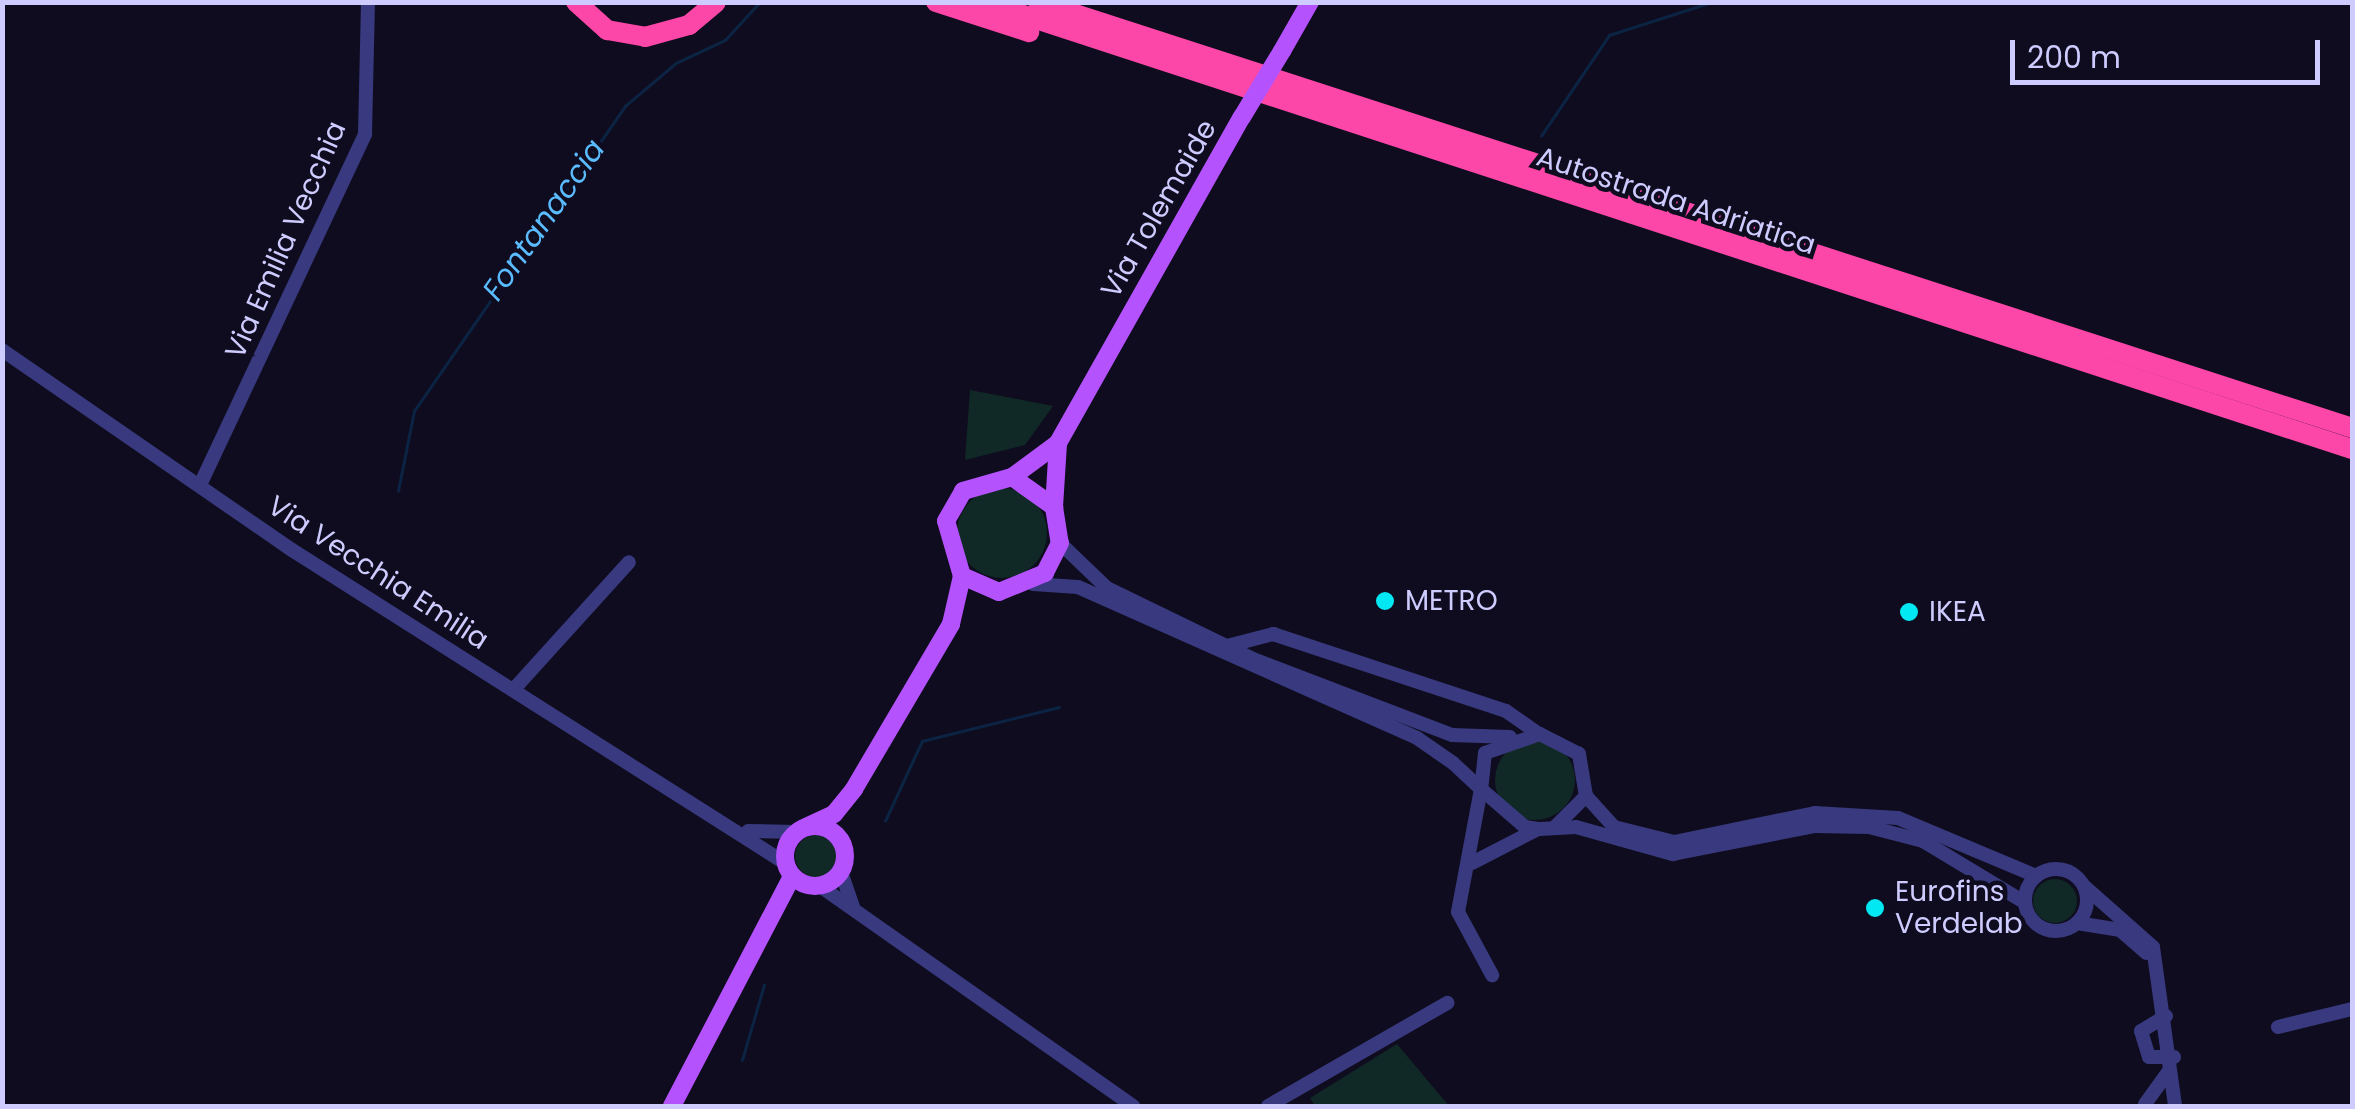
<!DOCTYPE html>
<html>
<head>
<meta charset="utf-8">
<style>
  body { margin:0 }
  #map { position:relative; width:2355px; height:1109px; overflow:hidden; background:#0f0c1f; font-family:Poppins,sans-serif }
  div>[style] { position:absolute }
  .green>* { inset:0; background:#102926 }
  .round { border-radius:50% }
  .stream>* { height:2.5px; margin:-1.25px; padding:0 1.25px; transform-origin:1.25px; border-radius:1.25px; background:#0c2443 }
  .minor>* { height:14px; margin:-7px; padding:0 7px; transform-origin:7px; border-radius:7px; background:#38397e }
  .minor>.ring { margin:-7px; padding:0; box-sizing:content-box; background:none; border:14px solid #38397e; border-radius:50% }
  .major>* { height:18px; margin:-9px; padding:0 9px; transform-origin:9px; border-radius:9px; background:#b453fe }
  .major>.ring { margin:-9px; padding:0; box-sizing:content-box; background:none; border:18px solid #b453fe; border-radius:50% }
  .highway>* { height:20px; margin:-10px; padding:0 10px; transform-origin:10px; border-radius:10px; background:#fd47a8 }
  .major-bridge>* { height:18px; margin:-9px; padding:0 9px; transform-origin:9px; border-radius:9px; background:#b453fe }
  .dots>* { width:28px; height:28px; translate:-50% -50%; box-sizing:border-box; border:5px solid #0f0c1f; border-radius:50% }
  span { translate:-50% -50%; white-space:nowrap; text-align:center; line-height:1.15; -webkit-text-stroke:9px #0f0c1f; paint-order:stroke }
  .street-label { font-size:28px; color:#cecbff }
  .poi-label { font-size:28px; color:#cecbff }
  .left { translate:0 -50%; text-align:left }
  .water-label { font-size:30px; color:#5abbfe; font-style:italic }
  .frame { position:absolute; inset:0; border:5px solid #cecbff; pointer-events:none }
  .scale { position:absolute; left:2010px; top:40px; width:310px; height:45px; box-sizing:border-box; border:5px solid #cecbff; border-top:0; padding-left:12px; font-size:30px; line-height:35px; white-space:nowrap; color:#cecbff; -webkit-text-stroke:8px #0f0c1f; paint-order:stroke }
</style>
</head>
<body>
<div id="map">
  <div class="green">
    <div style="clip-path:polygon(970px 390px,1053px 406px,1025px 445px,965px 460px)"></div>
    <div class="round" style="left:957px;top:488px;width:90px;height:90px"></div>
    <div class="round" style="left:1495px;top:740px;width:80px;height:80px"></div>
    <div class="round" style="left:795px;top:835px;width:42px;height:42px"></div>
    <div class="round" style="left:2033px;top:879px;width:44px;height:44px"></div>
    <div style="clip-path:polygon(1397px 1044px,1449px 1106px,1315px 1106px,1310px 1098px)"></div>
  </div>
  <div class="stream">
    <div style="left:1541px;top:136px;width:122px;rotate:-56deg"></div>
    <div style="left:1609px;top:35px;width:108px;rotate:-17.8deg"></div>
    <div style="left:398px;top:491px;width:82px;rotate:-78.7deg"></div>
    <div style="left:414px;top:411px;width:371px;rotate:-55.3deg"></div>
    <div style="left:625px;top:106px;width:67px;rotate:-40.1deg"></div>
    <div style="left:676px;top:63px;width:54px;rotate:-25.1deg"></div>
    <div style="left:725px;top:40px;width:52px;rotate:-47.4deg"></div>
    <div style="left:885px;top:821px;width:88px;rotate:-65.2deg"></div>
    <div style="left:922px;top:741px;width:141px;rotate:-13.9deg"></div>
    <div style="left:742px;top:1060px;width:78px;rotate:-73.7deg"></div>
  </div>
  <div class="minor">
    <div style="left:2px;top:350px;width:352px;rotate:34.6deg"></div>
    <div style="left:292px;top:550px;width:584px;rotate:32.41deg"></div>
    <div style="left:200px;top:485px;width:388px;rotate:-64.8deg"></div>
    <div style="left:365px;top:134px;width:132px;rotate:-88.7deg"></div>
    <div style="left:1060px;top:543px;width:65px;rotate:43.8deg"></div>
    <div style="left:1107px;top:588px;width:162px;rotate:25.9deg"></div>
    <div style="left:1253px;top:659px;width:213px;rotate:20.9deg"></div>
    <div style="left:1452px;top:735px;width:58px;rotate:2deg"></div>
    <div style="left:1033px;top:584px;width:45px;rotate:3.8deg"></div>
    <div style="left:1078px;top:587px;width:371px;rotate:24deg"></div>
    <div style="left:1417px;top:738px;width:44px;rotate:34.8deg"></div>
    <div style="left:1453px;top:763px;width:38px;rotate:43deg"></div>
    <div style="left:1481px;top:789px;width:125px;rotate:100.6deg"></div>
    <div style="left:1458px;top:912px;width:72px;rotate:61.6deg"></div>
    <div style="left:1227px;top:646px;width:48px;rotate:-14.6deg"></div>
    <div style="left:1273px;top:634px;width:245px;rotate:18.3deg"></div>
    <div style="left:1506px;top:711px;width:40px;rotate:34.9deg"></div>
    <div style="left:514px;top:689px;width:171px;rotate:-47.8deg"></div>
    <div style="left:1586px;top:796px;width:42px;rotate:47.9deg"></div>
    <div style="left:1614px;top:827px;width:62px;rotate:14deg"></div>
    <div style="left:1674px;top:842px;width:144px;rotate:-11.6deg"></div>
    <div style="left:1815px;top:813px;width:83px;rotate:3.4deg"></div>
    <div style="left:1898px;top:818px;width:150px;rotate:22.8deg"></div>
    <div style="left:1555px;top:827px;width:44px;rotate:-45deg"></div>
    <div style="left:1586px;top:796px;width:43px;rotate:-99.5deg"></div>
    <div style="left:1579px;top:754px;width:44px;rotate:-152.9deg"></div>
    <div style="left:1540px;top:734px;width:58px;rotate:160.9deg"></div>
    <div style="left:1485px;top:753px;width:36px;rotate:96deg"></div>
    <div style="left:1481px;top:789px;width:58px;rotate:40.8deg"></div>
    <div style="left:1525px;top:827px;width:15px;rotate:8deg"></div>
    <div style="left:1540px;top:829px;width:36px;rotate:-3deg"></div>
    <div style="left:1576px;top:827px;width:101px;rotate:15.6deg"></div>
    <div style="left:1673px;top:854px;width:145px;rotate:-11.2deg"></div>
    <div style="left:1815px;top:826px;width:54px;rotate:1.1deg"></div>
    <div style="left:1869px;top:827px;width:56px;rotate:14.5deg"></div>
    <div style="left:1923px;top:841px;width:118px;rotate:31.1deg"></div>
    <div style="left:748px;top:831px;width:48px;rotate:1.2deg"></div>
    <div style="left:1472px;top:863px;width:72px;rotate:-27.3deg"></div>
    <div class="ring" style="left:2025px;top:869px;width:48px;height:48px"></div>
    <div style="left:841px;top:872px;width:36px;rotate:71deg"></div>
    <div style="left:820px;top:886px;width:383px;rotate:35.1deg"></div>
    <div style="left:2084px;top:886px;width:92px;rotate:41.5deg"></div>
    <div style="left:2153px;top:947px;width:161px;rotate:82.1deg"></div>
    <div style="left:2077px;top:923px;width:44px;rotate:9.2deg"></div>
    <div style="left:2120px;top:930px;width:35px;rotate:41deg"></div>
    <div style="left:2166px;top:1016px;width:29px;rotate:149deg"></div>
    <div style="left:2141px;top:1031px;width:27px;rotate:73deg"></div>
    <div style="left:2149px;top:1057px;width:25px"></div>
    <div style="left:2278px;top:1027px;width:76px;rotate:-13.7deg"></div>
    <div style="left:2145px;top:1104px;width:39px;rotate:-54deg"></div>
    <div style="left:1268px;top:1106px;width:207px;rotate:-29.9deg"></div>
  </div>
  <div class="major">
    <div style="left:1282px;top:51px;width:56px;rotate:-60.3deg"></div>
    <div style="left:1012px;top:477px;width:52px;rotate:35.5deg"></div>
    <div style="left:1054px;top:507px;width:36px;rotate:81deg"></div>
    <div style="left:1060px;top:543px;width:34px;rotate:117deg"></div>
    <div style="left:1045px;top:573px;width:50px;rotate:157.6deg"></div>
    <div style="left:999px;top:592px;width:40px;rotate:-156.6deg"></div>
    <div style="left:962px;top:576px;width:57px;rotate:-106.2deg"></div>
    <div style="left:946px;top:521px;width:34px;rotate:-60deg"></div>
    <div style="left:963px;top:491px;width:51px;rotate:-15.9deg"></div>
    <div style="left:1012px;top:477px;width:56px;rotate:-36.3deg"></div>
    <div style="left:1054px;top:507px;width:64px;rotate:-86.4deg"></div>
    <div style="left:1058px;top:443px;width:374px;rotate:-60.6deg"></div>
    <div class="ring" style="left:785px;top:826px;width:42px;height:42px"></div>
    <div style="left:806px;top:827px;width:31px;rotate:-25deg"></div>
    <div style="left:834px;top:814px;width:32px;rotate:-51deg"></div>
    <div style="left:854px;top:789px;width:191px;rotate:-59.5deg"></div>
    <div style="left:951px;top:624px;width:49px;rotate:-77.1deg"></div>
    <div style="left:672px;top:1106px;width:259px;rotate:-62.4deg"></div>
  </div>
  <div class="highway">
    <div style="left:576px;top:2px;width:42px;rotate:42.1deg"></div>
    <div style="left:607px;top:30px;width:39px;rotate:10deg"></div>
    <div style="left:645px;top:37px;width:46px;rotate:-15.3deg"></div>
    <div style="left:689px;top:25px;width:35px;rotate:-40deg"></div>
    <div style="left:936px;top:2px;width:98px;rotate:17.9deg"></div>
    <div style="left:984px;top:2px;width:1439px;rotate:18.1deg"></div>
    <div style="left:1038px;top:2px;width:1381px;rotate:17.96deg"></div>
  </div>
  <div class="major-bridge">
    <div style="left:1242px;top:117px;width:77px;rotate:-58.8deg"></div>
  </div>
  <div class="dots">
    <div style="left:1385px;top:601px;background:#02e8f3"></div>
    <div style="left:1909px;top:612px;background:#02e8f3"></div>
    <div style="left:1875px;top:908px;background:#02e8f3"></div>
  </div>
  <div class="street-label">
    <span style="left:1676px;top:201px;rotate:18deg">Autostrada Adriatica</span>
    <span style="left:1159px;top:209px;rotate:-60deg">Via Tolemaide</span>
    <span style="left:286px;top:240px;rotate:-66deg">Via Emilia Vecchia</span>
    <span style="left:378px;top:573px;rotate:33deg">Via Vecchia Emilia</span>
  </div>
  <div class="poi-label">
    <span class="left" style="left:1405px;top:601px">METRO</span>
    <span class="left" style="left:1929px;top:612px">IKEA</span>
    <span class="left" style="left:1895px;top:908px">Eurofins<br>Verdelab</span>
  </div>
  <div class="water-label">
    <span style="left:544px;top:220px;rotate:-55deg">Fontanaccia</span>
  </div>
  <div class="frame"></div>
  <div class="scale">200 m</div>
</div>
</body>
</html>
